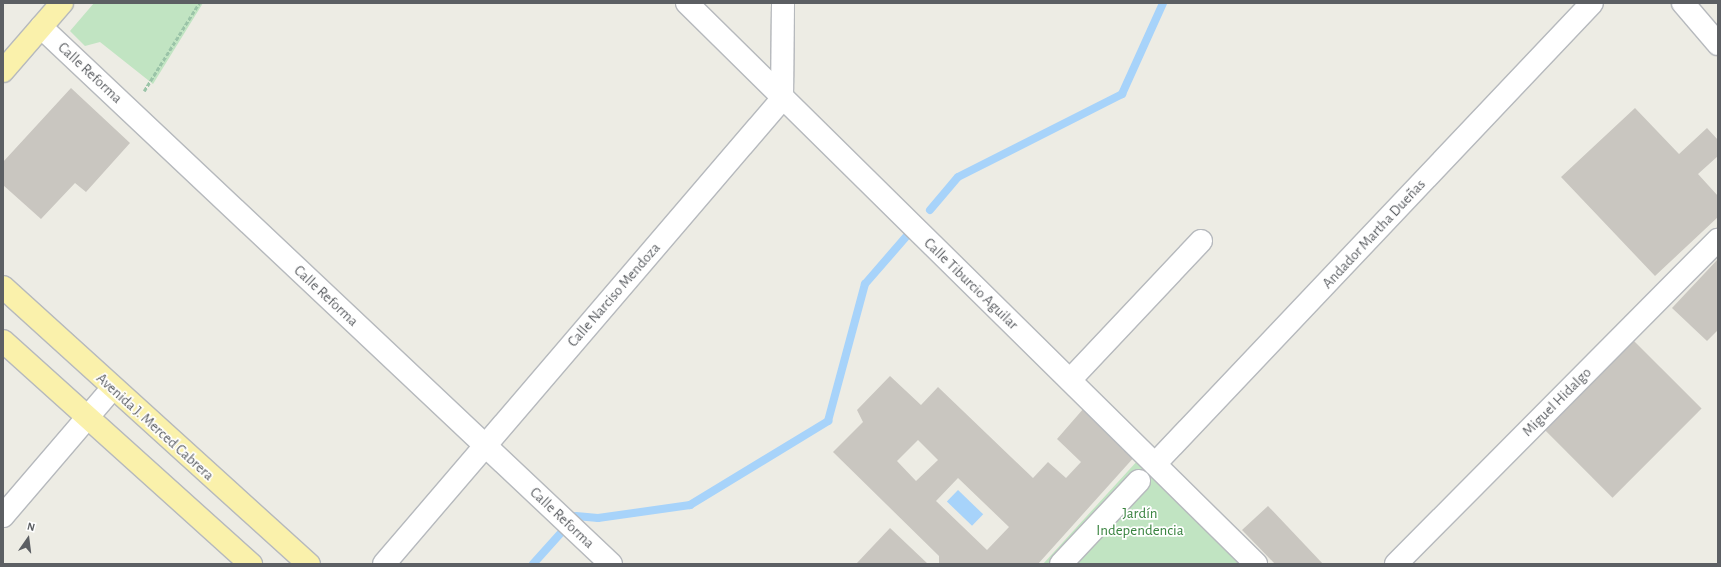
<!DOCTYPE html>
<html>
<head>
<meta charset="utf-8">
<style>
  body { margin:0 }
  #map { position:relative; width:1721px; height:567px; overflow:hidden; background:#edece4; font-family:"Alegreya Sans",sans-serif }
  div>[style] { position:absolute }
  .green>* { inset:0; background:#c1e4c2 }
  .water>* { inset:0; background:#a7d3fa; transform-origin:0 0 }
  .stream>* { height:8px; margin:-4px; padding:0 4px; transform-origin:4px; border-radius:4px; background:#a7d3fa }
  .building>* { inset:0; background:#c9c6c0; transform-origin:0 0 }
  .path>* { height:2.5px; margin-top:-1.25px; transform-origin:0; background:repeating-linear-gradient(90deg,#9bc4a8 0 4px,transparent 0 6px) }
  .roads { filter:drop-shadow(1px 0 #b6b9bd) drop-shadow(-1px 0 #b6b9bd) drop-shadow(0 1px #b6b9bd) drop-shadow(0 -1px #b6b9bd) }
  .minor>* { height:22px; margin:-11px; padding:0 11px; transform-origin:11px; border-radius:11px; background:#fff }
  .major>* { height:22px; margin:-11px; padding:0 11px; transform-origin:11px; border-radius:11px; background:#faf1ab }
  span { translate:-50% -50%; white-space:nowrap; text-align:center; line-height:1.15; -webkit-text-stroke:3.5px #fff; paint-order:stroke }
  .street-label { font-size:15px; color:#5c5f63 }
  .park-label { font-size:15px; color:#3a8440 }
  .frame { position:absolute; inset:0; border:4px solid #5c5f63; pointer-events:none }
  .north { position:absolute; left:8px; top:519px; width:40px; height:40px; -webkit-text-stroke:3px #fff; paint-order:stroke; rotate:14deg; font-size:11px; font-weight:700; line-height:16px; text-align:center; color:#5c5f63 }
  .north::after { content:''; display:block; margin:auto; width:14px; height:18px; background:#5c5f63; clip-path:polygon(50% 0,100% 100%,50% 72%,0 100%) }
</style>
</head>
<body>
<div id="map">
  <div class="green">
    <div style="clip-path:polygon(94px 3px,203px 3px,153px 84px,100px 42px,85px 46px,70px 31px)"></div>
    <div style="clip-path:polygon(1139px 459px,1239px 564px,1043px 564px)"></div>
  </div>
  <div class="water">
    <div style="left:958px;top:490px;width:35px;height:16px;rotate:44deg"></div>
  </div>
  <div class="stream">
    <div style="left:930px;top:210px;width:43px;rotate:-49.7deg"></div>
    <div style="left:958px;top:177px;width:184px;rotate:-26.8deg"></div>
    <div style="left:1122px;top:94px;width:100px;rotate:-65.7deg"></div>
    <div style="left:533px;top:564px;width:64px;rotate:-48.1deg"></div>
    <div style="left:576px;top:516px;width:22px;rotate:5deg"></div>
    <div style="left:598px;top:518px;width:93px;rotate:-8deg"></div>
    <div style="left:690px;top:505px;width:162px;rotate:-31.3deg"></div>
    <div style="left:828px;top:421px;width:142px;rotate:-74.9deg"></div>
    <div style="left:865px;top:284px;width:70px;rotate:-49deg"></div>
  </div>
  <div class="building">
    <div style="clip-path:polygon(71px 88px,130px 143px,86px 192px,75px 183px,41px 219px,3px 185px,3px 162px)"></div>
    <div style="clip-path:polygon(1635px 108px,1679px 154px,1707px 128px,1718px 140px,1718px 156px,1698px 174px,1718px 196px,1718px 217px,1655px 276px,1561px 177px)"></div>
    <div style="clip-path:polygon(1718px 259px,1718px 330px,1707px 341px,1672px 308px)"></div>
    <div style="left:1633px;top:340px;width:97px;height:126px;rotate:45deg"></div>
    <div style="clip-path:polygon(evenodd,890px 376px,921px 405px,938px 387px,1033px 478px,1048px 462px,1066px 478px,1081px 462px,1057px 439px,1084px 408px,1136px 455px,1038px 564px,939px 564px,939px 556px,833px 452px,863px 422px,857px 410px,890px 376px,918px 440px,938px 460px,916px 481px,897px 461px,918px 440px,890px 376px,958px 478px,1009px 527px,987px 550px,936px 501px,958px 478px)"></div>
    <div style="clip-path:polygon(1268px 506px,1323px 564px,1275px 564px,1242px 530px)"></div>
    <div style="clip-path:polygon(890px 528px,928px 564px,856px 564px)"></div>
  </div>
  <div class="path">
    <div style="left:144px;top:91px;width:104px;rotate:-58deg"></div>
  </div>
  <div class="roads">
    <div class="minor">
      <div style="left:687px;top:3px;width:799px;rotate:44.59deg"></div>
      <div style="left:1683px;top:3px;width:54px;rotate:49.5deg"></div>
      <div style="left:41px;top:27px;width:783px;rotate:43.29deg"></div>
      <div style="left:1070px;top:380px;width:191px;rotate:-46.7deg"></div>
      <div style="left:1155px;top:464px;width:635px;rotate:-46.53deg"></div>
      <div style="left:3px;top:516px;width:167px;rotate:-49.4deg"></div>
      <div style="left:384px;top:564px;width:612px;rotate:-49.44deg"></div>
      <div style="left:782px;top:99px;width:96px;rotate:-89.4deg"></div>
      <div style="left:1061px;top:564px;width:114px;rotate:-46.8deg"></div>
      <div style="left:1396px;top:564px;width:457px;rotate:-45.2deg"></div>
    </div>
    <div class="major">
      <div style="left:3px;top:71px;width:90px;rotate:-49.1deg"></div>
      <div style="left:3px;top:287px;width:413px;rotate:42.2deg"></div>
      <div style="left:3px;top:341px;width:334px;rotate:42deg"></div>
    </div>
  </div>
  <div class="street-label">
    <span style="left:90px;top:73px;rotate:43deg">Calle Reforma</span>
    <span style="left:1374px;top:234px;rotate:-47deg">Andador Martha Dueñas</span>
    <span style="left:971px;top:284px;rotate:44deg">Calle Tiburcio Aguilar</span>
    <span style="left:614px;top:295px;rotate:-49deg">Calle Narciso Mendoza</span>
    <span style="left:326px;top:296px;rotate:43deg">Calle Reforma</span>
    <span style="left:1557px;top:402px;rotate:-45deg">Miguel Hidalgo</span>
    <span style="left:155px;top:427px;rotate:42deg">Avenida J. Merced Cabrera</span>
    <span style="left:562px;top:518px;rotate:43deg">Calle Reforma</span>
  </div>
  <div class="park-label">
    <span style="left:1140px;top:522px">Jardín<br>Independencia</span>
  </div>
  <div class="frame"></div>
  <div class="north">N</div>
</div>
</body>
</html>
